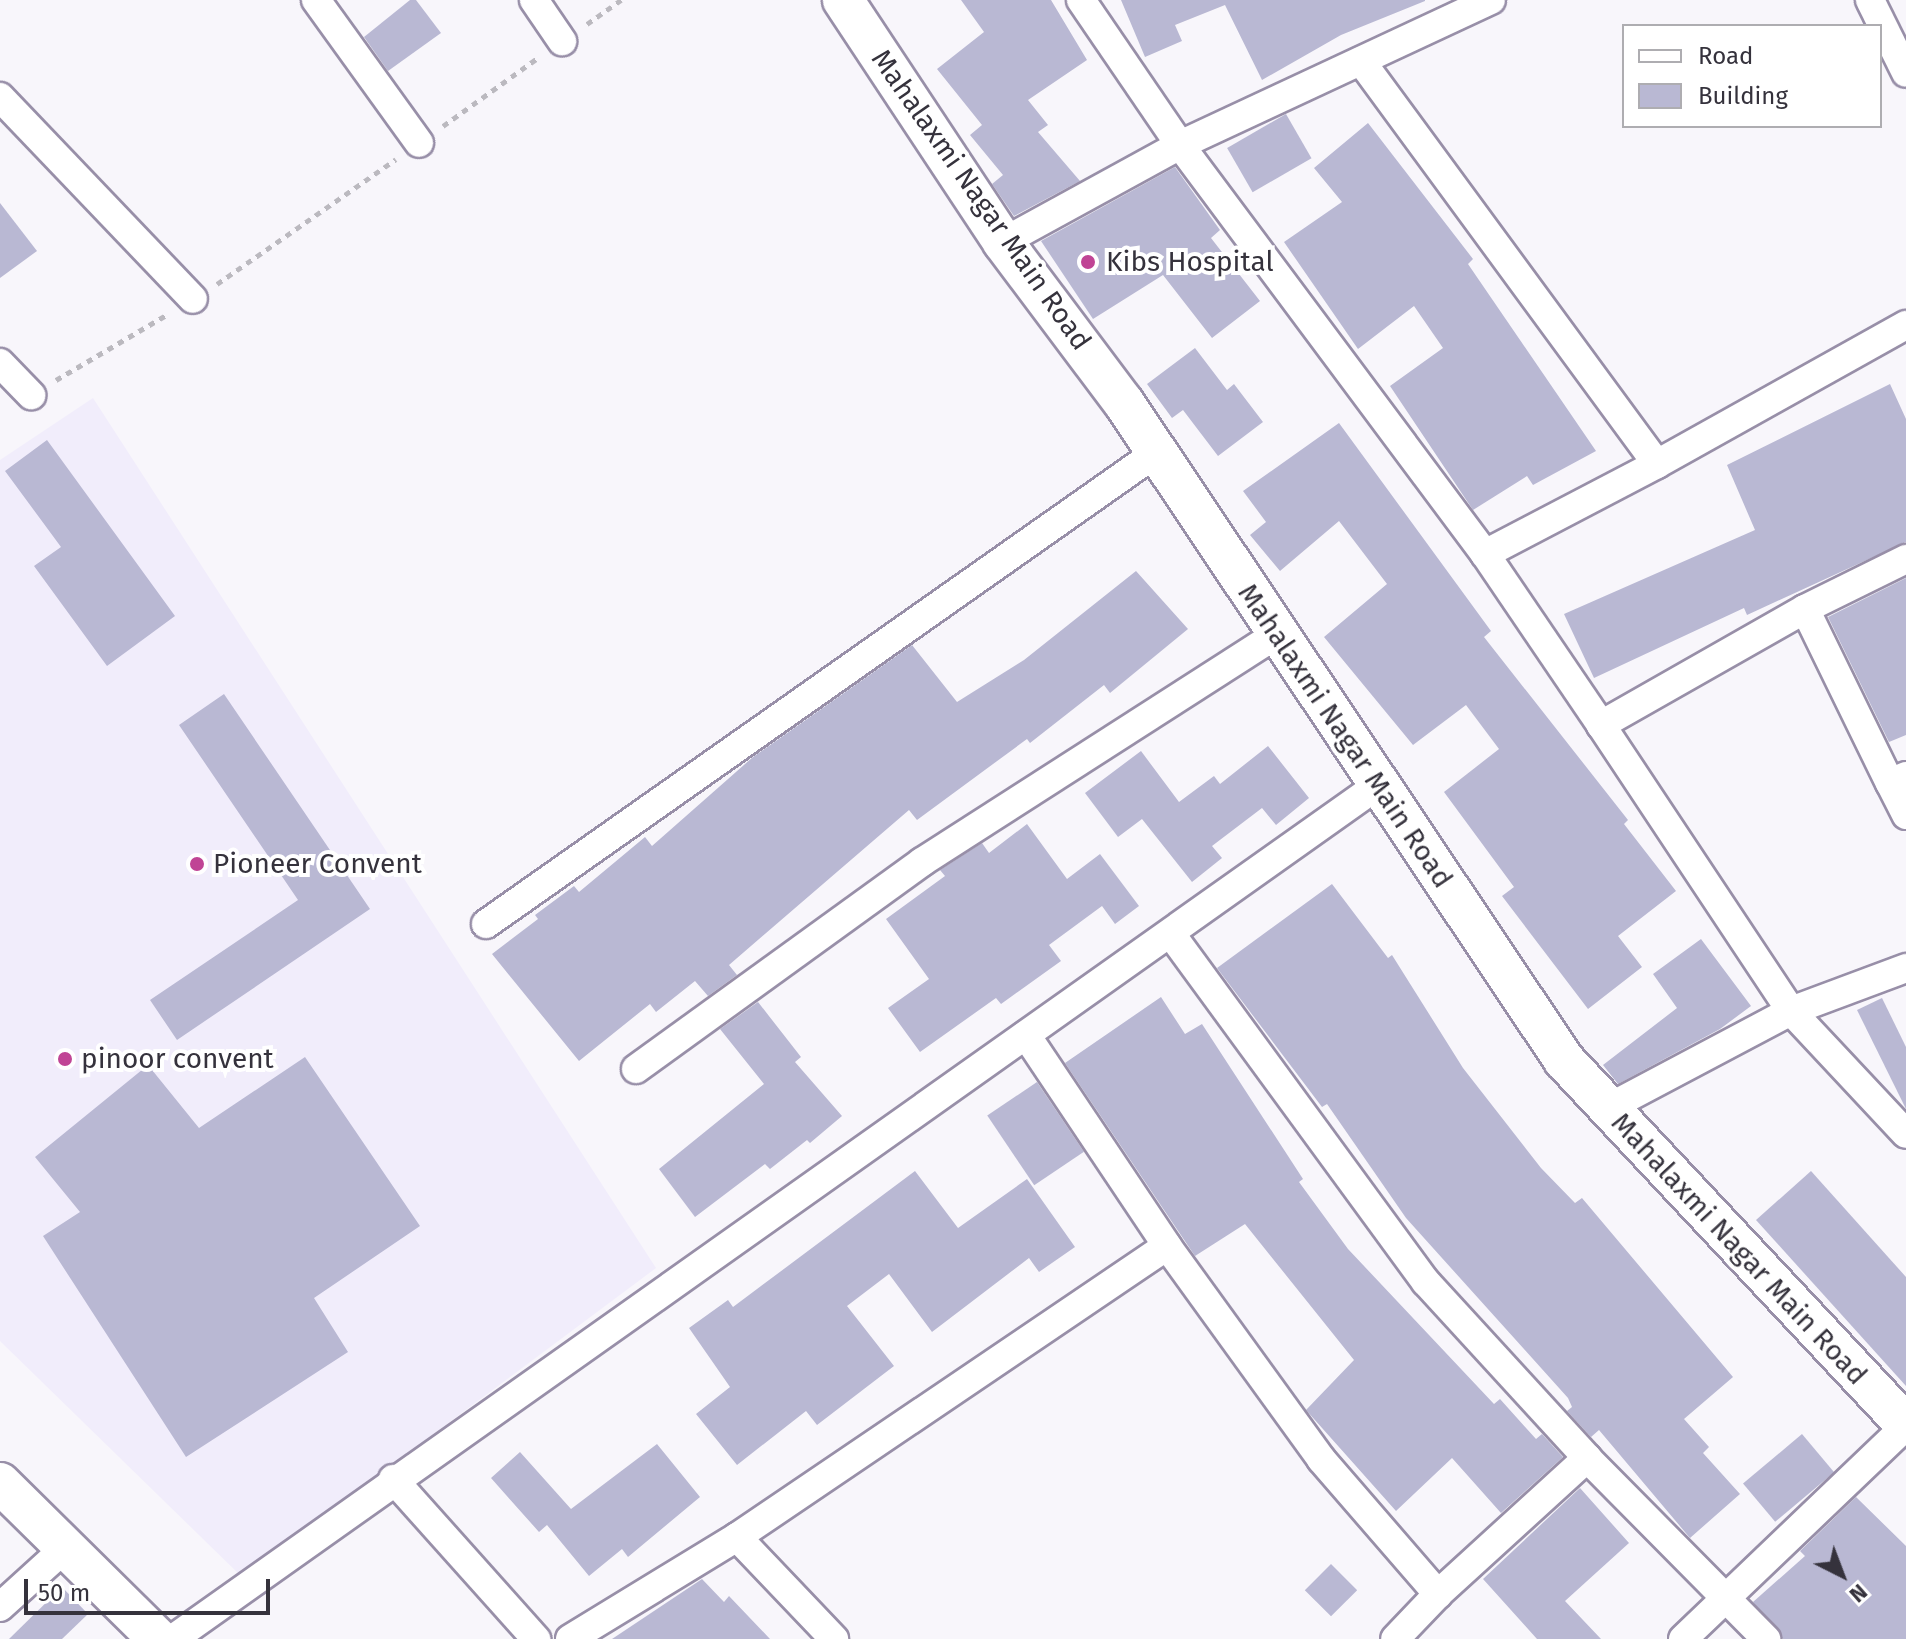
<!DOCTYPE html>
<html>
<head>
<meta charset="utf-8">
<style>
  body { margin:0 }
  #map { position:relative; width:1906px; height:1639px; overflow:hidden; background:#f8f6fb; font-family:"Fira Sans",sans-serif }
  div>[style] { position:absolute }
  .built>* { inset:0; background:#f1edfb }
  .building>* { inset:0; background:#b9b8d3; transform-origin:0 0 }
  .path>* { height:5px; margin-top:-2.5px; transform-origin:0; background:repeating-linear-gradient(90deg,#bbb9bf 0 6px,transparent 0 12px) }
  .roads { filter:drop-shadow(2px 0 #988fa8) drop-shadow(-2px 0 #988fa8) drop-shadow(0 2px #988fa8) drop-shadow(0 -2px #988fa8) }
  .street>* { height:28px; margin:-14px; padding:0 14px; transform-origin:14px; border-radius:14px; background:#fff }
  .secondary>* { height:40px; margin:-20px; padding:0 20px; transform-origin:20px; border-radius:20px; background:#fff }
  .dots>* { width:22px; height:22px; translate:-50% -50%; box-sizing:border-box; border:4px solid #fff; border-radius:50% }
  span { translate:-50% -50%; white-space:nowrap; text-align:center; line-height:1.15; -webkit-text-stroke:8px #fff; paint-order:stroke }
  .street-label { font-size:28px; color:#35323c }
  .poi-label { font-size:28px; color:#35323c }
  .left { translate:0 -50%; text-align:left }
  .legend { position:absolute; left:1622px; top:24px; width:260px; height:104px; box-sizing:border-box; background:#fff; border:2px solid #aeadb1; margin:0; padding:10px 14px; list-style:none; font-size:24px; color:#35323c }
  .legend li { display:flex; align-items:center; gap:16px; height:40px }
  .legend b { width:40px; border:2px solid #aeadb1 }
  .north { position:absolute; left:1802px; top:1535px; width:80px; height:80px; -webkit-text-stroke:6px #fff; paint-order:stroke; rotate:138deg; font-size:22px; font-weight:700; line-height:32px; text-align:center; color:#35323c }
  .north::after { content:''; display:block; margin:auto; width:28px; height:36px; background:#35323c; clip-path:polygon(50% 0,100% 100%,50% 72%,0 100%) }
  .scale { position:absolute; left:24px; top:1579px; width:246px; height:36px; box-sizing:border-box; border:4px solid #35323c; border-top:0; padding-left:10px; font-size:24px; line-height:28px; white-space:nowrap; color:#35323c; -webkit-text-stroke:6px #fff; paint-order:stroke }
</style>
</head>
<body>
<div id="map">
  <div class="built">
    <div style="clip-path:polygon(93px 398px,656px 1268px,242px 1577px,0 1341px,0 460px)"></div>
  </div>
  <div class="building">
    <div style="clip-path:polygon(410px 0,416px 0,441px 33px,388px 71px,364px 37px)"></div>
    <div style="clip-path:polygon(961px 0,1051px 0,1087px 60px,1028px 100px,1048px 125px,1038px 132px,1080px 181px,1014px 216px,992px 184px,1003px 175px,970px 135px,982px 125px,937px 69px,984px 32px)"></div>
    <div style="clip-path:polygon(1121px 0,1425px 0,1425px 1px,1341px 35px,1262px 80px,1225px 5px,1175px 25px,1182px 41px,1145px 57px)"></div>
    <div style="left:1286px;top:114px;width:51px;height:68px;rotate:60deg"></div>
    <div style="clip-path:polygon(1368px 123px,1473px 259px,1468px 264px,1596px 451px,1533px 485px,1527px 476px,1473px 510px,1390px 386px,1443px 348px,1414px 306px,1358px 349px,1284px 242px,1342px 202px,1314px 168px)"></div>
    <div style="clip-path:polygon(1175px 167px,1220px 230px,1211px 238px,1260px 301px,1212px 338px,1163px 275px,1093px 319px,1041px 241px)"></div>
    <div style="clip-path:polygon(0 203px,37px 251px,0 278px)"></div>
    <div style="clip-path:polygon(1195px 348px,1227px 390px,1234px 384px,1263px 422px,1218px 456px,1183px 410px,1172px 418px,1147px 384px)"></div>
    <div style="clip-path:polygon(1890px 384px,1906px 419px,1906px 542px,1747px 615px,1744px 608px,1594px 678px,1564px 614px,1755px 530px,1727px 465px)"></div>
    <div style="clip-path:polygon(1339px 423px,1491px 631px,1484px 637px,1628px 820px,1624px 824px,1676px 891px,1618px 936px,1642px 967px,1588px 1009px,1502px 896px,1514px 887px,1444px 792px,1499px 749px,1466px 705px,1413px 745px,1324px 637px,1387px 584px,1339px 521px,1280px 571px,1250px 535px,1266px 522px,1243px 491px)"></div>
    <div style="clip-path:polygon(47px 440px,175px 616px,107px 666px,34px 566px,61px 547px,5px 471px)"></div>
    <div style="clip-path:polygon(1136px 571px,1188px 629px,1110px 693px,1104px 685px,1030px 743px,1027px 739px,917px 820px,909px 810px,729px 965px,737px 975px,708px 996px,695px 981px,656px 1012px,650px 1004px,579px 1061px,492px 954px,538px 919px,535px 915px,574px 886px,579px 892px,645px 837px,652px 846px,753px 757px,912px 645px,957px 702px,1024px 660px)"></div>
    <div style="clip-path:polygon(1906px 578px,1906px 735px,1889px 742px,1828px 617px)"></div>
    <div style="clip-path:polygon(224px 694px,370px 909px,177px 1040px,150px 1000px,298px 900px,179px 725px)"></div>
    <div style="clip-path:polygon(1268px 746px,1309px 798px,1276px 825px,1262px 808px,1212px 846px,1222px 858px,1192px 882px,1142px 819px,1118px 837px,1085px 793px,1141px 751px,1179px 802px,1214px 776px,1220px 784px)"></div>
    <div style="clip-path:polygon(1027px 824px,1067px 879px,1100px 854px,1139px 906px,1115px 924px,1102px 906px,1049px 945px,1061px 961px,1001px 1004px,996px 998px,920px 1052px,888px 1008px,929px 979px,886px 919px,945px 876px,940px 870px,982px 843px,989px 853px)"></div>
    <div style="clip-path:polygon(1332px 884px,1388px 958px,1392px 955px,1463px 1068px,1541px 1168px,1575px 1203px,1582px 1198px,1733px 1377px,1684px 1419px,1709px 1447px,1703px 1453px,1740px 1494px,1690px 1538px,1599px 1430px,1591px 1437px,1567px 1411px,1572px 1407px,1568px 1398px,1406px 1218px,1327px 1104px,1322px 1107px,1217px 968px)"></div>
    <div style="clip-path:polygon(1701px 939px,1751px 1006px,1720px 1029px,1618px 1084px,1603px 1065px,1677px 1008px,1653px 974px)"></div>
    <div style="clip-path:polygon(1161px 997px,1185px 1034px,1202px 1024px,1303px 1179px,1299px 1182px,1348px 1249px,1494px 1404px,1500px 1399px,1536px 1439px,1542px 1434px,1563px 1457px,1501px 1513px,1452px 1458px,1396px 1511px,1306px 1410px,1354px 1360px,1245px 1224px,1195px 1256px,1065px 1063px)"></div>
    <div style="clip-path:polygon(1882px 998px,1906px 1047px,1906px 1109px,1857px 1010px)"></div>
    <div style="clip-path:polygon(758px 1002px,801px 1057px,795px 1062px,842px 1116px,810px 1143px,807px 1140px,770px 1169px,765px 1164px,695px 1217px,659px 1169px,764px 1084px,720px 1029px)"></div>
    <div style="clip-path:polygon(305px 1057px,420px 1226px,314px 1298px,348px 1352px,186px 1457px,43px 1236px,80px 1212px,35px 1157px,148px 1065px,199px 1128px)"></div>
    <div style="left:1037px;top:1082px;width:84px;height:60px;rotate:56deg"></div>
    <div style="clip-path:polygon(915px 1171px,958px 1228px,1027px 1179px,1075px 1247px,1039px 1272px,1029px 1258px,932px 1332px,889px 1274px,847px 1306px,894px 1366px,817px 1425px,806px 1411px,737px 1465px,696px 1414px,730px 1387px,689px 1328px,728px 1300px,733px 1307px)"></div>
    <div style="clip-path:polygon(1811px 1171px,1906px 1277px,1906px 1386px,1756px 1220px)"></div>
    <div style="left:1802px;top:1434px;width:50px;height:77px;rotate:50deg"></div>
    <div style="clip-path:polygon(657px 1444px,700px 1497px,628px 1557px,622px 1549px,589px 1576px,547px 1525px,539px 1532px,491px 1478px,520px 1452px,571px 1509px)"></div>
    <div style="clip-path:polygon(1580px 1488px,1629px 1543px,1565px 1601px,1601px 1639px,1537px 1639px,1483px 1579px)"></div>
    <div style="clip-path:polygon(1856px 1497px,1906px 1546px,1906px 1639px,1783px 1639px,1753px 1602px,1805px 1556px,1800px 1551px)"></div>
    <div style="left:1331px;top:1564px;width:37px;height:37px;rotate:45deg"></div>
    <div style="clip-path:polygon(702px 1579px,724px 1602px,729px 1596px,770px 1639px,612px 1639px)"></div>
    <div style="clip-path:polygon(62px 1587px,88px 1614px,62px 1639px,9px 1639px)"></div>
  </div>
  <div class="path">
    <div style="left:587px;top:24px;width:42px;rotate:-35.2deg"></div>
    <div style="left:443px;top:126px;width:118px;rotate:-35.7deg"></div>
    <div style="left:217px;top:284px;width:218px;rotate:-34.9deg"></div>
    <div style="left:56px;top:380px;width:130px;rotate:-30.5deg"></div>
  </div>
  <div class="roads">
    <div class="street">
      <div style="left:316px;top:0;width:176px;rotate:54.2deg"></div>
      <div style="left:534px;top:0;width:50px;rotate:55.7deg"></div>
      <div style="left:1081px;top:0;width:176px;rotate:55.7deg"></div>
      <div style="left:1180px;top:145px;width:510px;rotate:53.29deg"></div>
      <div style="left:1485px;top:554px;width:207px;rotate:55.8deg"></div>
      <div style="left:1870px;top:0;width:81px;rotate:63.7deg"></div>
      <div style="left:1361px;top:61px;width:500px;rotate:53.7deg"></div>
      <div style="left:1657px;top:464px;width:285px;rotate:-29.2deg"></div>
      <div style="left:0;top:97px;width:279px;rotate:46.3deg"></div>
      <div style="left:1003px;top:242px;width:202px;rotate:-28.7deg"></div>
      <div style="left:1180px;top:145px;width:343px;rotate:-25deg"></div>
      <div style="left:0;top:363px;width:45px;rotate:45.9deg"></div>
      <div style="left:1485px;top:554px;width:194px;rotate:-27.6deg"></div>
      <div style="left:1906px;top:559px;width:113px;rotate:153.7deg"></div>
      <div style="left:1805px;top:609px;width:235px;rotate:150.4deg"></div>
      <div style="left:1601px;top:725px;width:343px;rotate:56.4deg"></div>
      <div style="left:1791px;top:1011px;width:123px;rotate:-20.5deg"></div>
      <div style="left:1805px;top:609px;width:194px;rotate:64deg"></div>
      <div style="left:1906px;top:776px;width:17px;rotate:156deg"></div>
      <div style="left:1890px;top:783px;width:36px;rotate:63deg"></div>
      <div style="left:486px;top:924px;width:820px;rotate:-35.12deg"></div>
      <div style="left:1171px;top:934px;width:431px;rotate:53.8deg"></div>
      <div style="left:1426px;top:1282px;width:239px;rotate:47.5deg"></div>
      <div style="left:1587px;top:1458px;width:255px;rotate:45.3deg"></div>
      <div style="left:1026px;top:1035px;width:254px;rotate:56.2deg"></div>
      <div style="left:1167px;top:1246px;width:263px;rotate:54.1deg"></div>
      <div style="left:1321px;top:1459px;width:179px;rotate:49.1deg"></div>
      <div style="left:1438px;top:1594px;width:62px;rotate:133.7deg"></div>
      <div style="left:636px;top:1069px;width:353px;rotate:-35.9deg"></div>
      <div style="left:922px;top:862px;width:422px;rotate:-32.7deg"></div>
      <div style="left:1606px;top:1109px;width:209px;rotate:-27.9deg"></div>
      <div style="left:1791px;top:1011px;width:168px;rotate:46.9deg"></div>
      <div style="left:393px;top:1479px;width:215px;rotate:48.2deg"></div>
      <div style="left:737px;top:1537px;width:141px;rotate:46.4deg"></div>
      <div style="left:1438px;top:1594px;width:202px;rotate:-42.4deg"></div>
      <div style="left:0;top:1607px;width:88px;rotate:-42.2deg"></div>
      <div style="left:173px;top:1639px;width:1476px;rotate:-35.32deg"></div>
      <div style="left:570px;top:1639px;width:196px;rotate:-31.4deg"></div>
      <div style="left:737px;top:1537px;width:519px;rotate:-34.09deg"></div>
      <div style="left:1683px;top:1639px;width:308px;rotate:-43.7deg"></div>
    </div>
    <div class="secondary">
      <div style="left:843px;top:0;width:290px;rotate:56.5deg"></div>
      <div style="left:1003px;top:242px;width:201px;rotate:53.1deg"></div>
      <div style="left:1124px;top:403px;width:791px;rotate:56.19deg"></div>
      <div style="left:1564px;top:1060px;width:500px;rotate:46.86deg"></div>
      <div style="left:0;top:1483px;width:222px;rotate:44.6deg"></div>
    </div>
  </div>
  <div class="dots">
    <div style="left:1088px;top:262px;background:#c04495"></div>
    <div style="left:197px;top:864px;background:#c04495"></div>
    <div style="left:65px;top:1059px;background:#c04495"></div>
  </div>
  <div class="street-label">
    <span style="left:981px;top:200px;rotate:55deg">Mahalaxmi Nagar Main Road</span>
    <span style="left:1345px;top:736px;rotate:56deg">Mahalaxmi Nagar Main Road</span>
    <span style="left:1739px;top:1249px;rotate:47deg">Mahalaxmi Nagar Main Road</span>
  </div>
  <div class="poi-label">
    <span class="left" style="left:1106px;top:262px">Kibs Hospital</span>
    <span class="left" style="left:213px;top:864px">Pioneer Convent</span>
    <span class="left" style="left:81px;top:1059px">pinoor convent</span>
  </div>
  <ul class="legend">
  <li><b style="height:10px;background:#fff"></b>Road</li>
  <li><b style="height:22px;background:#b9b8d3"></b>Building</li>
  </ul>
  <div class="north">N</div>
  <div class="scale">50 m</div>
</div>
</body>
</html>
